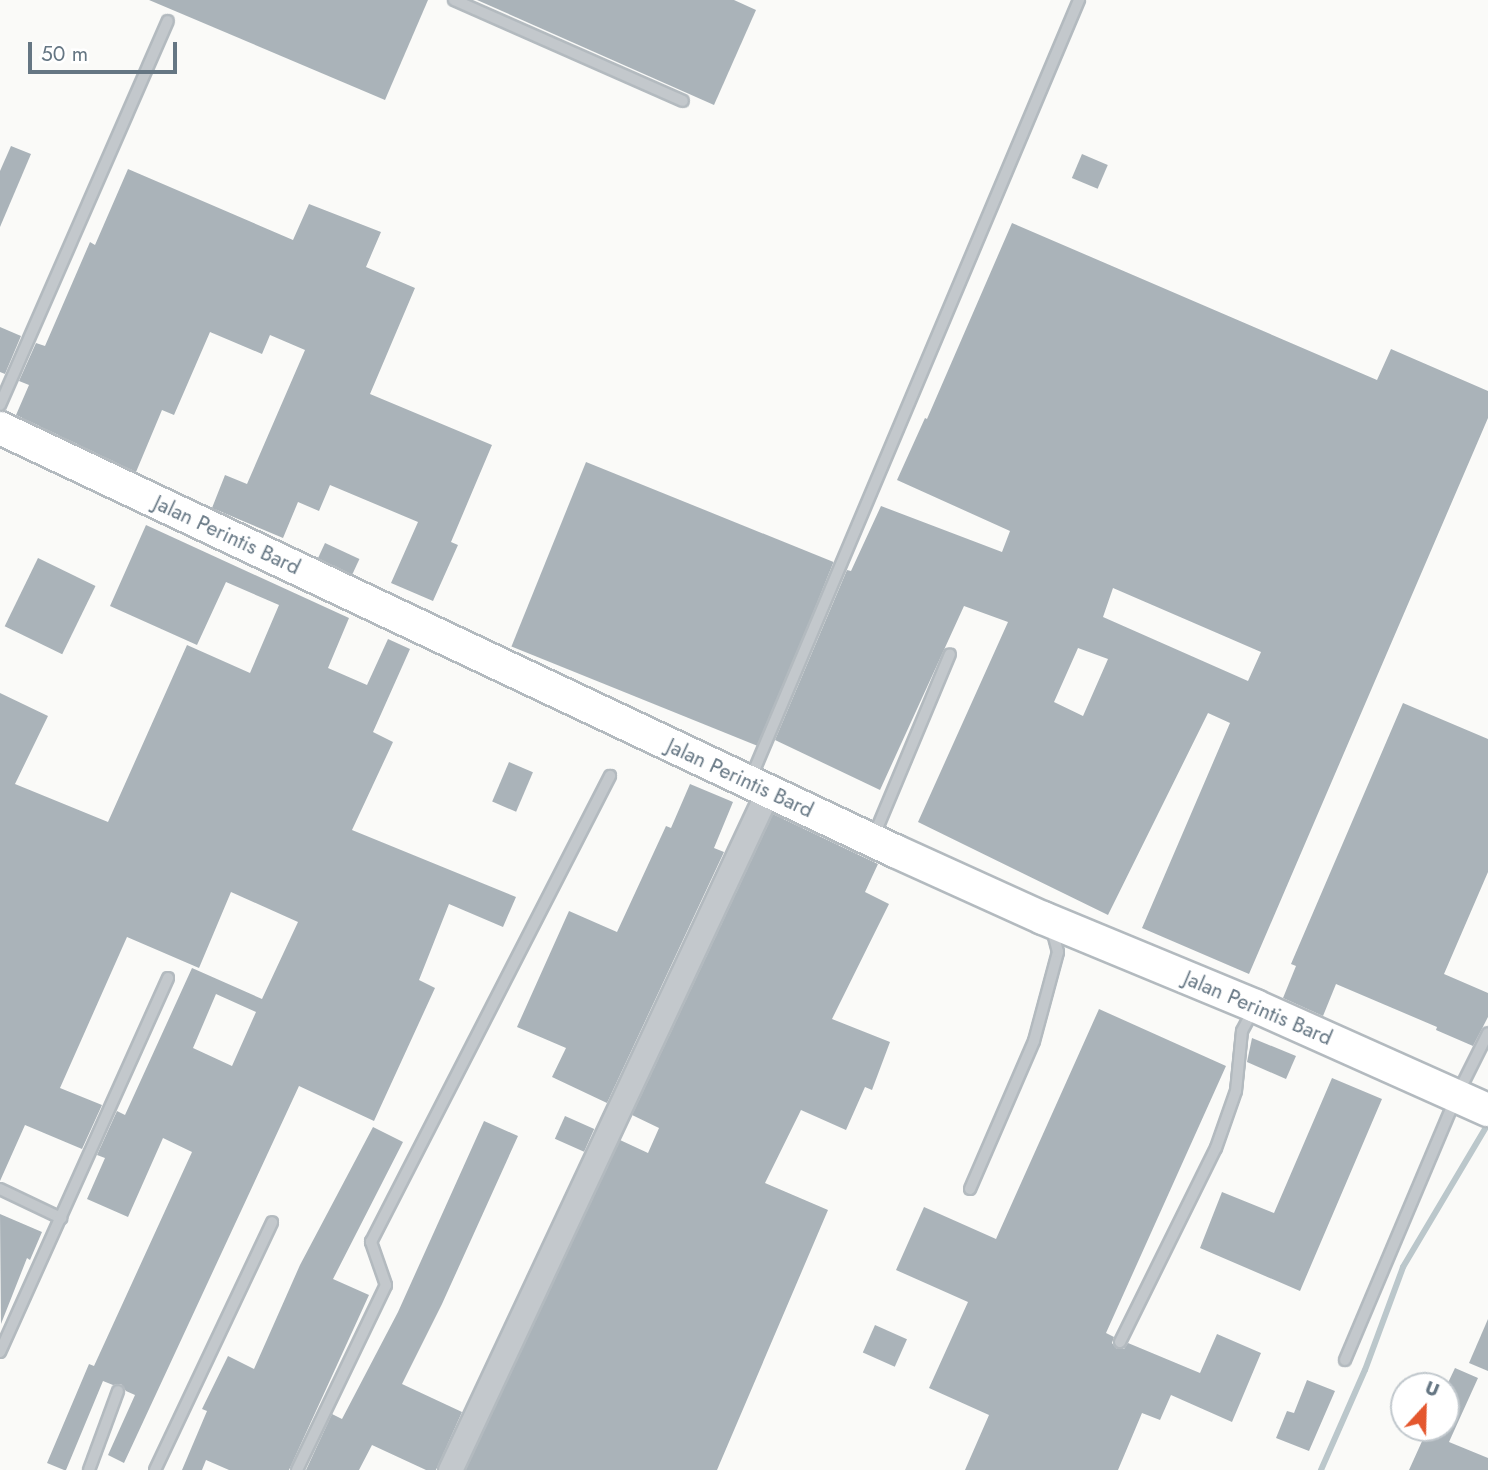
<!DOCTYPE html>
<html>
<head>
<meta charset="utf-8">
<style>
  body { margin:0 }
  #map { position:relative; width:1488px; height:1470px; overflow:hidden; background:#fafaf8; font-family:Jost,sans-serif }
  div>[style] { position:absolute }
  .stream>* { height:6px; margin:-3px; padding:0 3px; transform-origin:3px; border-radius:3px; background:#bbc7cb }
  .building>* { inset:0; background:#aab3b9; transform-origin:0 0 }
  .roads { filter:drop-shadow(2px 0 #b3babf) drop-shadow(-2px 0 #b3babf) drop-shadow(0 2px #b3babf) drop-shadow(0 -2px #b3babf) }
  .lane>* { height:10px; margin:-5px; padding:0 5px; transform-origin:5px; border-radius:5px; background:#c3c8cc }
  .street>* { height:23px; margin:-11.5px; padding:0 11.5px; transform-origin:11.5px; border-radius:11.5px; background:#c3c8cc }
  .secondary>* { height:32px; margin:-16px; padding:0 16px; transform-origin:16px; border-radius:16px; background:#fff }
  span { translate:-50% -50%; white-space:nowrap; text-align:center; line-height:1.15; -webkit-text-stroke:7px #fff; paint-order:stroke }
  .street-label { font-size:21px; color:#657683 }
  .north { position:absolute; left:1390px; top:1372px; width:70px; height:70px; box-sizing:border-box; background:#fff; border:2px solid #c1c8cd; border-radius:50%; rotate:22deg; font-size:19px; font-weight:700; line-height:28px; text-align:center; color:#657683 }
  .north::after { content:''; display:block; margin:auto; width:24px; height:32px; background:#e4572e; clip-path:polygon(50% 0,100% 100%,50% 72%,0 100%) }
  .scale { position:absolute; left:28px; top:42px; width:149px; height:32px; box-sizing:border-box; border:4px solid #657683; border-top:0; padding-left:9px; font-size:21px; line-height:24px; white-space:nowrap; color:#657683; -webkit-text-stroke:5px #fff; paint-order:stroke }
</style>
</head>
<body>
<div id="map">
  <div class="stream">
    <div style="left:1321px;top:1470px;width:109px;rotate:-66.3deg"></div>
    <div style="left:1365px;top:1370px;width:110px;rotate:-69.7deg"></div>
    <div style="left:1403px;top:1267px;width:166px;rotate:-59.3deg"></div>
  </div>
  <div class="building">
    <div style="clip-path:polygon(149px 0,428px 0,385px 100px)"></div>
    <div style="clip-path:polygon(477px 0,734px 0,756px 10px,714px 105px)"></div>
    <div style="clip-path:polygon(11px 146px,31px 154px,0 227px,0 171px)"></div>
    <div style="left:1082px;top:154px;width:28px;height:26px;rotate:23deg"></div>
    <div style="clip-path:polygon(128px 169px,293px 240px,309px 204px,381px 232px,366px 267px,415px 288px,370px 394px,492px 445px,451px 542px,458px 545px,433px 601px,391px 583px,418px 522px,330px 485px,319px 511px,298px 502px,283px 538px,212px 508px,225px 475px,247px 484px,305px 350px,270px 335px,262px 354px,210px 332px,174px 415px,162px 410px,136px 472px,16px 415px,29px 385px,19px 381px,36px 343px,45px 346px,90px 242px,95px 245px)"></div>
    <div style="clip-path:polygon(evenodd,1012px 223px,1377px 380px,1391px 349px,1488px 391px,1488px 418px,1249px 974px,1142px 928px,1230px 723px,1208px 713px,1108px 915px,918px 822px,1008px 622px,964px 606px,880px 790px,775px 740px,847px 570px,851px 571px,881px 506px,1002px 552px,1010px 531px,897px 480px,925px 418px,927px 419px,1012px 223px,1113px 588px,1261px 652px,1248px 681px,1103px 617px,1113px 588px,1012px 223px,1078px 648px,1108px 659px,1083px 716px,1054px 702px,1078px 648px)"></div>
    <div style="clip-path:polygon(0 327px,21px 336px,5px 374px,0 372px)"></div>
    <div style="left:586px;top:462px;width:267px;height:199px;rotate:22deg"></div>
    <div style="clip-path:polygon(evenodd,146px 525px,349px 618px,328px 668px,367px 685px,388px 639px,410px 649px,373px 732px,393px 742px,352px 830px,516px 897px,503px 927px,449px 904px,419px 980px,435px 988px,374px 1121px,299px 1086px,124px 1463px,108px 1455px,135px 1395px,126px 1391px,121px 1384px,113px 1385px,103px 1381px,66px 1470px,64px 1470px,47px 1463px,89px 1364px,94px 1366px,192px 1152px,163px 1138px,128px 1217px,87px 1199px,105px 1158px,97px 1155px,117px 1111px,125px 1115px,192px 968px,262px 999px,298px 922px,231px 892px,199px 968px,127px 937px,60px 1088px,102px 1105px,82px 1149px,25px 1125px,0 1181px,0 693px,48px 716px,15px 784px,108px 822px,187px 645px,250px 673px,279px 605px,226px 582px,197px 645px,110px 606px,146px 525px,216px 994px,256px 1012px,232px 1066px,193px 1048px,216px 994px)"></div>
    <div style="left:325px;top:543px;width:38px;height:17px;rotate:25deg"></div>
    <div style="left:38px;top:558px;width:64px;height:76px;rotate:26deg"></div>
    <div style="clip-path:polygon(1403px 703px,1488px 739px,1488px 872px,1444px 974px,1488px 993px,1488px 1017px,1473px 1046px,1436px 1030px,1437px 1027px,1336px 984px,1323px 1016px,1283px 998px,1296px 966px,1291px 964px)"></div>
    <div style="left:509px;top:762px;width:26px;height:43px;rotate:23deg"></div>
    <div style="clip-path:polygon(690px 784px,733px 802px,714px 848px,724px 852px,607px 1103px,552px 1077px,566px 1048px,517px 1027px,569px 911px,617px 932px,666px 826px,671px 828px)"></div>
    <div style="clip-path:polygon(773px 814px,878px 864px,865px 892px,889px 904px,832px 1019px,890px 1042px,872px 1090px,865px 1087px,846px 1130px,801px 1110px,765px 1183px,828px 1210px,717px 1470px,465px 1470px,620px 1140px,648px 1153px,659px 1128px,632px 1115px)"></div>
    <div style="clip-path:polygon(1099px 1009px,1226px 1066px,1106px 1333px,1114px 1337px,1112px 1343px,1117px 1349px,1124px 1349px,1128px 1343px,1200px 1373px,1217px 1334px,1261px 1353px,1232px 1422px,1171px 1395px,1160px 1420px,1142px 1413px,1118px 1470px,965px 1470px,989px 1415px,929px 1388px,968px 1302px,896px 1270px,924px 1207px,996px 1239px)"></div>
    <div style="clip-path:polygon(1252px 1038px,1296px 1056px,1286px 1079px,1247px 1062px)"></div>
    <div style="clip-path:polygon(1332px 1078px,1382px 1099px,1300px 1291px,1200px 1248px,1222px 1192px,1274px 1213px)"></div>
    <div style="left:565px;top:1116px;width:32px;height:25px;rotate:24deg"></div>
    <div style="clip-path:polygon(484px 1121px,518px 1136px,442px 1304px,402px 1384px,462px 1412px,436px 1470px,426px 1470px,372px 1445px,359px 1470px,306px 1470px,332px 1414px,342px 1419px,398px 1312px)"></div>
    <div style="clip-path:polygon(373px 1127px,403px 1142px,333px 1279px,369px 1295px,289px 1470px,229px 1470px,206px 1460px,202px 1470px,182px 1470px,207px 1411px,202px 1409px,228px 1356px,254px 1369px,300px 1265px)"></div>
    <div style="clip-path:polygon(0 1214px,42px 1232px,30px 1260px,27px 1258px,1px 1324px)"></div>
    <div style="clip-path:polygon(1488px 1319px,1488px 1371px,1469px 1363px)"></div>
    <div style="left:875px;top:1325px;width:35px;height:30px;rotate:24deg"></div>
    <div style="clip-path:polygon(1455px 1368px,1478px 1378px,1449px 1442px,1488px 1458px,1488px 1470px,1409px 1470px,1428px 1428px,1446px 1428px,1446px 1387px)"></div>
    <div style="clip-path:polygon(1307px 1380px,1335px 1391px,1309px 1451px,1276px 1438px,1287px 1411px,1294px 1413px)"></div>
  </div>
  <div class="roads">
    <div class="lane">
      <div style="left:454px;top:0;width:250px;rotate:23.8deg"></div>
      <div style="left:0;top:405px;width:419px;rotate:-66.4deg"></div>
      <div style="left:750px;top:780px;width:847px;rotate:-67.13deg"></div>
      <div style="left:873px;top:838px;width:199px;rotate:-67.3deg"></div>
      <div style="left:0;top:1189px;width:68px;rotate:25.4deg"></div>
      <div style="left:970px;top:1189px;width:161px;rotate:-66.6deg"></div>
      <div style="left:1034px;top:1041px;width:92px;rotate:-74.9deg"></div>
      <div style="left:1058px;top:952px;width:23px;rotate:-105deg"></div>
      <div style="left:1120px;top:1342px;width:216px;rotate:-63.7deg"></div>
      <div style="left:1216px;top:1148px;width:60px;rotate:-70.7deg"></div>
      <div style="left:1236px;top:1091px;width:60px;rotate:-84.3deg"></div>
      <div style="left:1242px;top:1031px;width:24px;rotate:-62deg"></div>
      <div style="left:0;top:1352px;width:410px;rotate:-65.8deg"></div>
      <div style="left:1345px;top:1360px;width:288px;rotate:-67.1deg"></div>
      <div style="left:1457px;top:1095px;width:69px;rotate:-63.4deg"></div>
      <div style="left:89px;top:1470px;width:84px;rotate:-69.8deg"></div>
      <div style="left:155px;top:1470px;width:274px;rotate:-64.7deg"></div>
      <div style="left:297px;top:1470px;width:205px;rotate:-64.3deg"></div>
      <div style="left:386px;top:1285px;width:46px;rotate:-109.2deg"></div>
      <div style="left:371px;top:1242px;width:524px;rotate:-62.85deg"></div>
    </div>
    <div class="street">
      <div style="left:450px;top:1470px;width:750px;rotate:-64.9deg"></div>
    </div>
    <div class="secondary">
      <div style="left:0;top:428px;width:990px;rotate:25.3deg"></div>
      <div style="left:895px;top:851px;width:162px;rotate:24.4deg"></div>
      <div style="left:1043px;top:918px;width:230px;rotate:22.5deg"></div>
      <div style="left:1255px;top:1006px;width:255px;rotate:24.1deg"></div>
    </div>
  </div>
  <div class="street-label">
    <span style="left:227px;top:535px;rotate:25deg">Jalan Perintis Bard</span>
    <span style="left:740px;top:778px;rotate:25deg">Jalan Perintis Bard</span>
    <span style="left:1258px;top:1008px;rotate:23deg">Jalan Perintis Bard</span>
  </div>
  <div class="north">U</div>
  <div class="scale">50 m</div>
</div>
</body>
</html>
